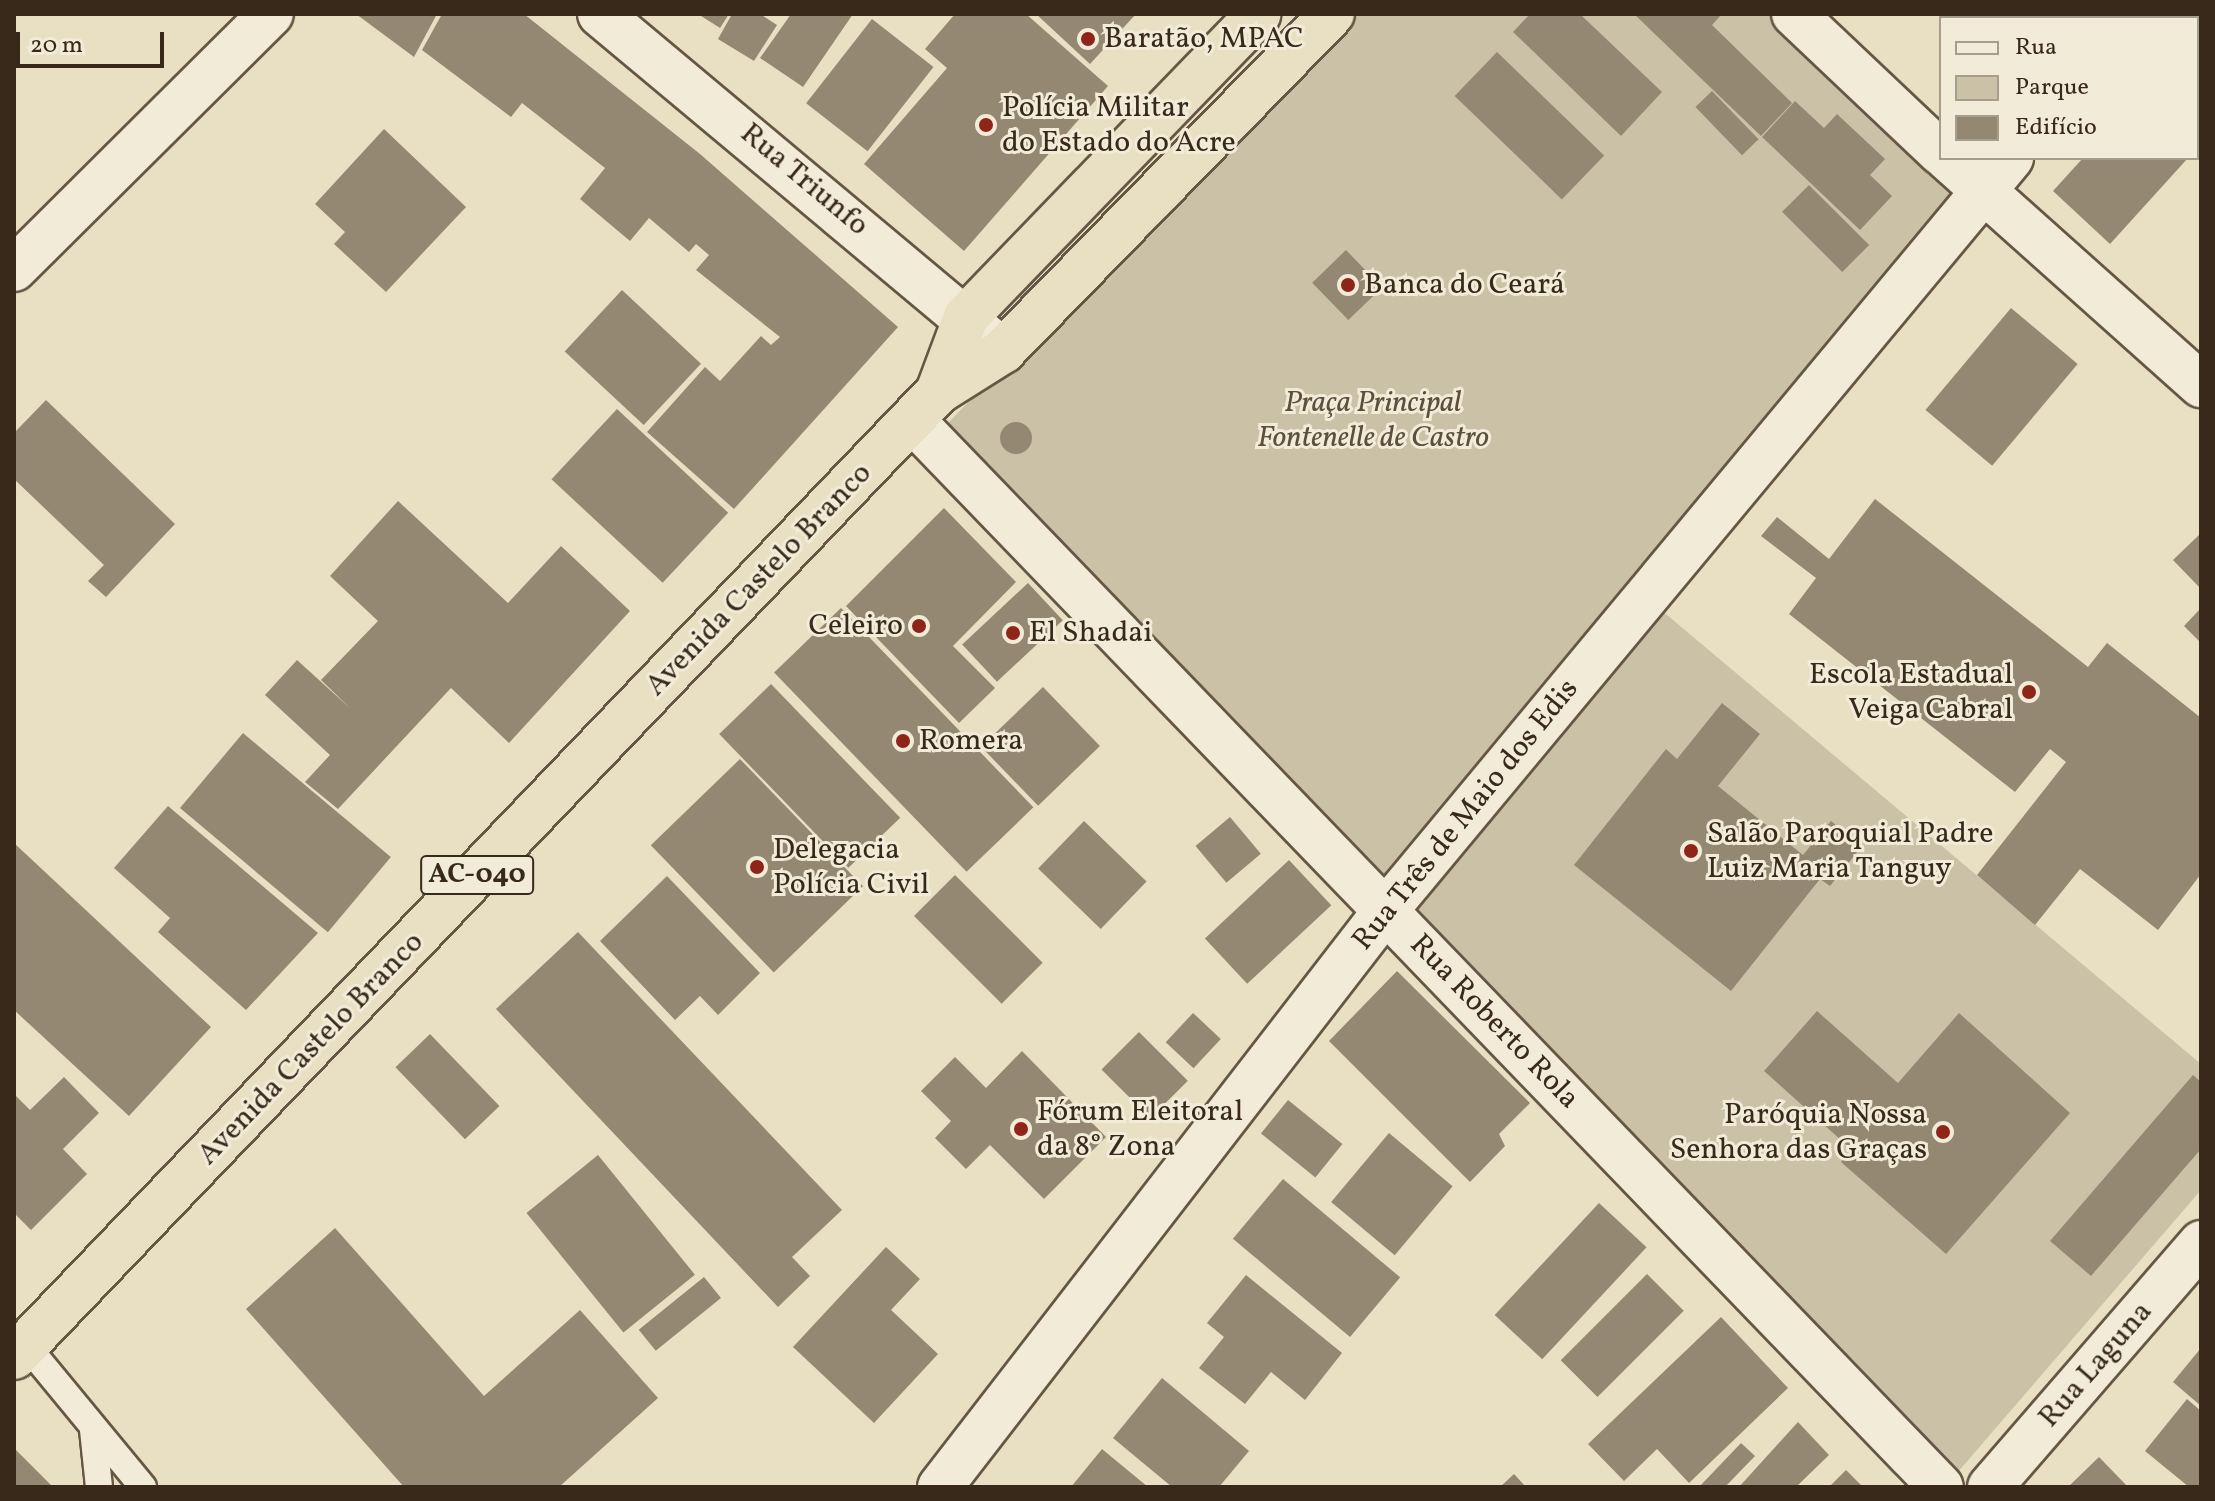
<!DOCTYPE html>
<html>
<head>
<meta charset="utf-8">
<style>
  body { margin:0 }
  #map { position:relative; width:2215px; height:1501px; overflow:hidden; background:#e9e0c3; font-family:Vollkorn,serif }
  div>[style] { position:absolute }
  .green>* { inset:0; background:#cbc1a6 }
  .building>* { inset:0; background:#958872; transform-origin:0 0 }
  .round { border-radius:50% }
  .roads { filter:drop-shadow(2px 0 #655744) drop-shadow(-2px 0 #655744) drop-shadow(0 2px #655744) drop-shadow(0 -2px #655744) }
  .service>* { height:26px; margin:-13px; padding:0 13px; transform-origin:13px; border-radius:13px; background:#f1ebd8 }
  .minor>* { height:44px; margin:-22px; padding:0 22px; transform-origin:22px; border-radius:22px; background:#f1ebd8 }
  .tertiary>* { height:44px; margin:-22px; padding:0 22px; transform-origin:22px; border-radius:22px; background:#f1ebd8 }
  .trunk>* { height:44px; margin:-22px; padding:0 22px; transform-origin:22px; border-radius:22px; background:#e9e0c3 }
  .dots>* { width:22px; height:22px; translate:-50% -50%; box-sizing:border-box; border:4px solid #f1ebd8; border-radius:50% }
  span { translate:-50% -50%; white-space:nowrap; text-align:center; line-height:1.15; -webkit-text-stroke:6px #f1ebd8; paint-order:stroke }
  .shield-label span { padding:2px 6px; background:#f1ebd8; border:2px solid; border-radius:6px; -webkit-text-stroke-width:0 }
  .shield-label { font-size:28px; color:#39291a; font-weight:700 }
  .poi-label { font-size:30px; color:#39291a }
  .left { translate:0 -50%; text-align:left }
  .right { translate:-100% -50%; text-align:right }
  .street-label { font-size:30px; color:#39291a }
  .park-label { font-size:30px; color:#5e4f3d; font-style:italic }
  .frame { position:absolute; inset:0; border:16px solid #39291a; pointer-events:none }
  .legend { position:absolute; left:1939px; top:16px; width:260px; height:144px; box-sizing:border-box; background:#f1ebd8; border:2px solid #a79d8c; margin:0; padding:10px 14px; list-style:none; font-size:24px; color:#39291a }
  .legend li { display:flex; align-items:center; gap:16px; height:40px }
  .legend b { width:40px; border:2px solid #a79d8c }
  .scale { position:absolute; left:16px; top:32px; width:148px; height:36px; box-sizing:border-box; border:4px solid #39291a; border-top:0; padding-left:10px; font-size:24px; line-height:28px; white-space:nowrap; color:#39291a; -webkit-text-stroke:6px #f1ebd8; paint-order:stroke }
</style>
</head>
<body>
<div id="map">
  <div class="green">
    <div style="clip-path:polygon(1348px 14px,1780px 14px,1961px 184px,1386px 881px,948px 423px)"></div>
    <div style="clip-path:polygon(1660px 609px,2201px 1064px,2201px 1190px,1951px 1480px,1410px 909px)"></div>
  </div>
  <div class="building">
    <div style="clip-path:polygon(356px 14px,437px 14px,414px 57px)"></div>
    <div style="clip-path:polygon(442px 14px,524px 14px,700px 154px,898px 327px,734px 509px,647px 432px,705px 367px,720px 381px,761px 336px,771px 345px,780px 337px,696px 270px,709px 255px,696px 244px,689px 252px,649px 218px,630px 241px,580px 199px,605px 168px,522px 103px,511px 117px,422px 50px)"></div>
    <div style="clip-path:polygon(698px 14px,729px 14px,720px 28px)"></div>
    <div style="clip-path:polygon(732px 14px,760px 14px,777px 25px,754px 61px,718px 39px)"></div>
    <div style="clip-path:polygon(791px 14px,853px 14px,803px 87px,760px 58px)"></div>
    <div style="clip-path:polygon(955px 14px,1026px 14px,1108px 86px,964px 251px,864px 164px,947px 68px,925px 49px)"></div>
    <div style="clip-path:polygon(1036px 14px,1136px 14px,1090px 64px)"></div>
    <div style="clip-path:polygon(1530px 14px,1580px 14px,1662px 92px,1621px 136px,1513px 32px)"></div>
    <div style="clip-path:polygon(1634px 14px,1722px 14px,1712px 25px,1792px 103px,1761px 136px)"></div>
    <div style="left:872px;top:19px;width:78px;height:107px;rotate:38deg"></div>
    <div style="left:1497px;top:52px;width:149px;height:61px;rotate:44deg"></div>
    <div style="left:1712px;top:91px;width:67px;height:23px;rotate:46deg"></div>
    <div style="clip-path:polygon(1795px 101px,1824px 128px,1837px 114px,1885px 159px,1870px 175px,1892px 196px,1860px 230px,1762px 137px)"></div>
    <div style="clip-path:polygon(384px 129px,466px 207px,386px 292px,334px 244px,345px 232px,315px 204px)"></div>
    <div style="clip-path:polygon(2083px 158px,2188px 158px,2110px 244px,2053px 191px)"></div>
    <div style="left:1809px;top:185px;width:85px;height:38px;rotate:45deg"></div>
    <div style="left:1346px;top:250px;width:52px;height:47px;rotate:46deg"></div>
    <div style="left:622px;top:290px;width:108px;height:84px;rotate:43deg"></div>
    <div style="left:2011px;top:308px;width:87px;height:133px;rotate:40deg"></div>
    <div style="clip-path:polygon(46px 400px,175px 524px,106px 597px,88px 581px,104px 565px,14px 479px,14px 433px)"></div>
    <div style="left:617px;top:409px;width:152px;height:96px;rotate:43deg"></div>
    <div class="round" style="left:1000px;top:422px;width:32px;height:32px"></div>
    <div style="clip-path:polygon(1875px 499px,2088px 667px,2107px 643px,2201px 718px,2201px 874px,2158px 930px,2080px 869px,2035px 925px,1977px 875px,2066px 762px,2050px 749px,2015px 792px,1789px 614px,1816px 578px,1761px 536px,1777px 517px,1829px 559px)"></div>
    <div style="clip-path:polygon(398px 501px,508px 603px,561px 546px,630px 611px,509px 743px,451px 688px,338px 809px,305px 782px,330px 755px,265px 695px,297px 660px,351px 709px,321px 680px,378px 621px,330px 576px)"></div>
    <div style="clip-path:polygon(944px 508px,1016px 582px,953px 646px,995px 688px,959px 723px,846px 606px)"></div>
    <div style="clip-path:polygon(2201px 533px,2201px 589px,2173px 560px)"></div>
    <div style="left:1028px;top:583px;width:51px;height:90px;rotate:47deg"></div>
    <div style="left:841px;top:608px;width:277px;height:93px;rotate:46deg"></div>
    <div style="clip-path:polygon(2201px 608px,2201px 643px,2184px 626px)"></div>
    <div style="left:771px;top:684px;width:186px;height:72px;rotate:46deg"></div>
    <div style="left:1043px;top:687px;width:82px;height:86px;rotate:46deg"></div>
    <div style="clip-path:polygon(1722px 703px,1760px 734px,1718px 786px,1803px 855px,1831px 821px,1862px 846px,1830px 886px,1820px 879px,1731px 991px,1574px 865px,1666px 749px,1677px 759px)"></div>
    <div style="left:243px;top:733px;width:193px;height:98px;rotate:40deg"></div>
    <div style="left:740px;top:759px;width:177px;height:124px;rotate:46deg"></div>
    <div style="clip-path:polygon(168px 806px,318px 933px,246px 1010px,158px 932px,170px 918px,114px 868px)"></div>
    <div style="left:1230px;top:817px;width:48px;height:45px;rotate:50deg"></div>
    <div style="left:1084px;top:821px;width:87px;height:66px;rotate:44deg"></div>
    <div style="clip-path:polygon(14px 843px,211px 1027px,129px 1116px,14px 1010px)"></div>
    <div style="left:1289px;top:860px;width:62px;height:115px;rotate:47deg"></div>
    <div style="left:955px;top:875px;width:124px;height:58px;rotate:45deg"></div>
    <div style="clip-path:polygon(667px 876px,760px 973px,718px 1015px,700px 996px,675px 1020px,600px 941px)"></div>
    <div style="clip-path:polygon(578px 932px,842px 1210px,792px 1257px,810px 1276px,778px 1307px,496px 1009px)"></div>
    <div style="clip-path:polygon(1397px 971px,1530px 1103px,1499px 1134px,1505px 1146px,1470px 1182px,1329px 1041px)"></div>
    <div style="clip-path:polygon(1817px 1011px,1898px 1083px,1959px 1013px,2070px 1113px,1946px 1254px,1841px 1162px,1852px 1150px,1764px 1071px)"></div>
    <div style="left:1193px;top:1013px;width:38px;height:40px;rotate:43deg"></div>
    <div style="left:1139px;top:1032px;width:69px;height:53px;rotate:45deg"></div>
    <div style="left:430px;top:1034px;width:100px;height:48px;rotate:46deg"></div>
    <div style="clip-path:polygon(1022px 1051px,1106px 1137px,1044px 1199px,990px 1145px,966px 1169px,935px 1138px,951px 1121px,921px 1091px,955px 1057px,986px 1088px)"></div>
    <div style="clip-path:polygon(2193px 1075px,2201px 1082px,2201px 1149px,2091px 1276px,2050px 1241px)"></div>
    <div style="clip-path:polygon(64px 1077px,99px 1113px,63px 1149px,87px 1174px,31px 1230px,14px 1213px,14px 1094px,30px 1110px)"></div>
    <div style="left:1288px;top:1100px;width:70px;height:43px;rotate:39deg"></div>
    <div style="left:1389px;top:1133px;width:83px;height:90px;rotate:40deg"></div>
    <div style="left:598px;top:1155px;width:154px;height:92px;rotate:51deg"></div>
    <div style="left:1283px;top:1179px;width:153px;height:78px;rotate:40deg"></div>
    <div style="left:1599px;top:1203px;width:65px;height:153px;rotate:43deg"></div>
    <div style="clip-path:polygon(335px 1228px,484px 1396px,580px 1310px,658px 1398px,559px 1487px,404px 1487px,246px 1309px)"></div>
    <div style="clip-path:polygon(886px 1247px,920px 1279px,891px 1310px,938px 1354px,874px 1423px,793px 1347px)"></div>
    <div style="left:1647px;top:1274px;width:52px;height:122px;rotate:45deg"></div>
    <div style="clip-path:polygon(1246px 1275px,1342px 1353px,1305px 1400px,1271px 1372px,1245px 1404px,1199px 1368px,1224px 1337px,1207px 1323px)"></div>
    <div style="left:704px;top:1277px;width:27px;height:84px;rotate:51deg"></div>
    <div style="clip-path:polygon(1721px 1317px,1788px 1388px,1689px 1483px,1657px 1449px,1624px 1481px,1588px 1444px)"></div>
    <div style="clip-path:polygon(2201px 1348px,2201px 1406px,2173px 1382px)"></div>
    <div style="clip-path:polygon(1162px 1378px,1249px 1451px,1219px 1487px,1172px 1487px,1113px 1438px)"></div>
    <div style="clip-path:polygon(2187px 1399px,2201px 1411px,2201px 1487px,2189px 1487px,2145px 1451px)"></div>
    <div style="clip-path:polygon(1798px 1422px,1829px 1455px,1796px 1487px,1739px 1487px)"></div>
    <div style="clip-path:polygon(1741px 1443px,1755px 1456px,1725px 1487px,1699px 1487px)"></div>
    <div style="clip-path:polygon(14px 1448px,53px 1487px,14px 1487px)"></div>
    <div style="clip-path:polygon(1102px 1449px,1148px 1487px,1071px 1487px)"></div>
    <div style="clip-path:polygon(2099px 1457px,2128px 1487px,2068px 1487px)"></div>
    <div style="clip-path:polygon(1846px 1470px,1863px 1487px,1829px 1487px)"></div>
    <div style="clip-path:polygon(1514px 1474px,1526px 1487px,1500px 1487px)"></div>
  </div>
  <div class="roads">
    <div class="service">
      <div style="left:26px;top:1345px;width:184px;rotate:50.5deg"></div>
      <div style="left:93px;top:1430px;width:57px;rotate:84deg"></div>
    </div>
    <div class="minor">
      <div style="left:1794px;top:14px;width:202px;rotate:43.4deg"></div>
      <div style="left:2156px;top:18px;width:6px;rotate:-45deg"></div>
      <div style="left:1947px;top:158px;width:341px;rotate:41.8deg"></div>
      <div style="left:14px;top:269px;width:362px;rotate:-44.8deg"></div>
      <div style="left:912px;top:420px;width:1482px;rotate:46.04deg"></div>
      <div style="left:940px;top:1487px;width:729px;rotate:-52.3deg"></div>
      <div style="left:1386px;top:910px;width:978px;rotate:-50.27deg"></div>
      <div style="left:1990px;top:1487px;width:323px;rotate:-49.1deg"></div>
    </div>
    <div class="tertiary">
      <div style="left:600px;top:14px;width:525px;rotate:39.9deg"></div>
    </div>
    <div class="trunk">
      <div style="left:938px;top:392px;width:80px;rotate:-69.5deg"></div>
      <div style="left:966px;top:317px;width:421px;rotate:-46deg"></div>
      <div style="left:14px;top:1357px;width:1336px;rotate:-46.24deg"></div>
      <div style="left:938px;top:392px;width:77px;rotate:-32.2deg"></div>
      <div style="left:1003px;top:351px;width:471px;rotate:-45.7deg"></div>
    </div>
  </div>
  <div class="dots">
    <div style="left:1088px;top:39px;background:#8f2418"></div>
    <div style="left:986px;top:125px;background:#8f2418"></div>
    <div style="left:1348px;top:285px;background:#8f2418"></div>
    <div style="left:919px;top:626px;background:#8f2418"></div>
    <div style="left:1013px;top:633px;background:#8f2418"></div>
    <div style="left:2029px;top:692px;background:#8f2418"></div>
    <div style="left:903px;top:741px;background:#8f2418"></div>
    <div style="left:1691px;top:851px;background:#8f2418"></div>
    <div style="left:757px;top:867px;background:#8f2418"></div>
    <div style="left:1021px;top:1129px;background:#8f2418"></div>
    <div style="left:1943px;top:1132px;background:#8f2418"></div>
  </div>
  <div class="shield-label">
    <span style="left:477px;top:875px">AC-040</span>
  </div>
  <div class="poi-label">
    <span class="left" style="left:1104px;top:39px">Baratão, MPAC</span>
    <span class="left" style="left:1002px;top:125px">Polícia Militar<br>do Estado do Acre</span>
    <span class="left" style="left:1364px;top:285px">Banca do Ceará</span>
    <span class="right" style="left:903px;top:626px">Celeiro</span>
    <span class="left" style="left:1029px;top:633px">El Shadai</span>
    <span class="right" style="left:2013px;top:692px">Escola Estadual<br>Veiga Cabral</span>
    <span class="left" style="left:919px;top:741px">Romera</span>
    <span class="left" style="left:1707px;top:851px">Salão Paroquial Padre<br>Luiz Maria Tanguy</span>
    <span class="left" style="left:773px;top:867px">Delegacia<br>Polícia Civil</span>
    <span class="left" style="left:1037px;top:1129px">Fórum Eleitoral<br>da 8° Zona</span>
    <span class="right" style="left:1927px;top:1132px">Paróquia Nossa<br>Senhora das Graças</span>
  </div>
  <div class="street-label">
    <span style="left:804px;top:180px;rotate:40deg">Rua Triunfo</span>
    <span style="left:759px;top:580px;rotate:-46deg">Avenida Castelo Branco</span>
    <span style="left:1466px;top:815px;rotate:-51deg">Rua Três de Maio dos Edis</span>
    <span style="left:1494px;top:1022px;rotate:46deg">Rua Roberto Rola</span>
    <span style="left:311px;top:1049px;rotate:-46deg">Avenida Castelo Branco</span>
    <span style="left:2096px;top:1365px;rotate:-49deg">Rua Laguna</span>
  </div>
  <div class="park-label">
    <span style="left:1373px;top:420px">Praça Principal<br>Fontenelle de Castro</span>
  </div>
  <div class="frame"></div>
  <ul class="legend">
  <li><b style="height:10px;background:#f1ebd8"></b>Rua</li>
  <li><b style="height:22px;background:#cbc1a6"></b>Parque</li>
  <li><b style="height:22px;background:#958872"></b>Edifício</li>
  </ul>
  <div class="scale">20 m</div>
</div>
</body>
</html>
